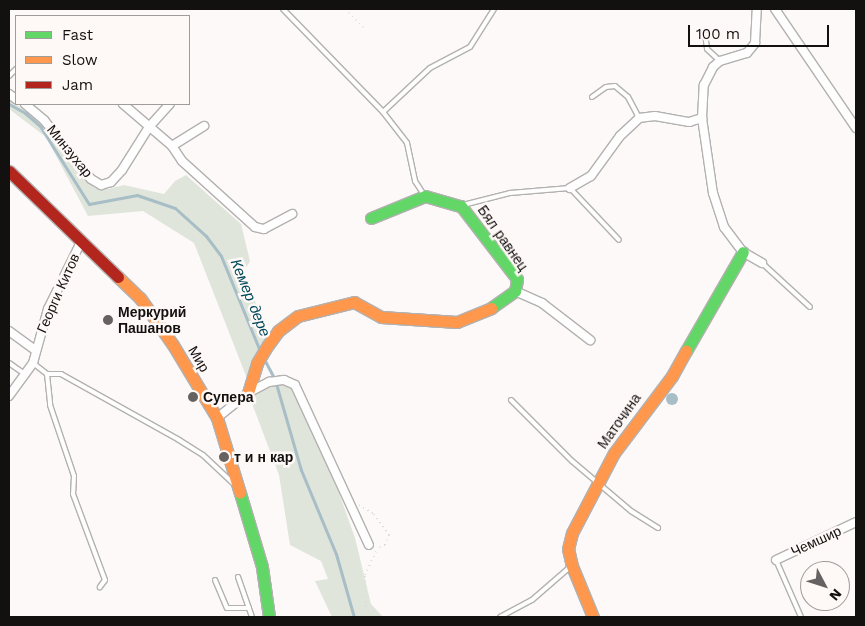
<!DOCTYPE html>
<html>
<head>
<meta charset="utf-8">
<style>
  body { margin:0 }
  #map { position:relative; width:865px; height:626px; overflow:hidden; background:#fcf9f8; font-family:"Work Sans",sans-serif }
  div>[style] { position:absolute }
  .green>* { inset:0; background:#e0e5dc }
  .water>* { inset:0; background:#a8bec6 }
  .round { border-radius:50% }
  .stream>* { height:3px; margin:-1.5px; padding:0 1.5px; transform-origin:1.5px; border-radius:1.5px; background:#a8bec6 }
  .path>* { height:2px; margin-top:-1px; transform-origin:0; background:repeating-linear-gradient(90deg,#dddcdc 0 1px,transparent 0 5px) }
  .roads { filter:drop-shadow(1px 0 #b3b1b0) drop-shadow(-1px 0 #b3b1b0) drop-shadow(0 1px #b3b1b0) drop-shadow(0 -1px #b3b1b0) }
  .lane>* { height:4px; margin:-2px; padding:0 2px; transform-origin:2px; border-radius:2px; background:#fffefe }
  .street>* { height:8px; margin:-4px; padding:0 4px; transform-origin:4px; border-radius:4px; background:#fffefe }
  .fast>* { height:11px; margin:-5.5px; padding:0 5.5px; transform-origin:5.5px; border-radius:5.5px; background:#63d668 }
  .slow>* { height:11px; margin:-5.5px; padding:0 5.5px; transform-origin:5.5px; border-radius:5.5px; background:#ff974d }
  .jam>* { height:11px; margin:-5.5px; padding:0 5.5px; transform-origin:5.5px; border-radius:5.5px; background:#b3261e }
  .dots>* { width:14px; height:14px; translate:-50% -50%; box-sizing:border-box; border:2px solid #fef8f6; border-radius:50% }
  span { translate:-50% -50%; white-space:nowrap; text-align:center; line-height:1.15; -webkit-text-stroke:5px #fef8f6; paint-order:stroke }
  .street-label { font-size:14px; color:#131110 }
  .poi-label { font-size:14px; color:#131110; font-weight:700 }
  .left { translate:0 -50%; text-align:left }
  .water-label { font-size:15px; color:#00485c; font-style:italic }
  .frame { position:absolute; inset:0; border:10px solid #131110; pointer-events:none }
  .legend { position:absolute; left:15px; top:15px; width:175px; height:90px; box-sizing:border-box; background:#fef8f6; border:1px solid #a09c9a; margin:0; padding:6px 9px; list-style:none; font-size:15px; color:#131110 }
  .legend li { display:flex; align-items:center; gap:10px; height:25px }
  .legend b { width:25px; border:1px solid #a09c9a }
  .north { position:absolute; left:800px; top:561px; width:50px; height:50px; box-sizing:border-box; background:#fef8f6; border:1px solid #a09c9a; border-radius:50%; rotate:130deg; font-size:14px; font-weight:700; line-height:20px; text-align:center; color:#131110 }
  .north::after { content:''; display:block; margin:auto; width:18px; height:22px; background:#656261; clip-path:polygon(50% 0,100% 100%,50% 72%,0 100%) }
  .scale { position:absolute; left:688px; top:25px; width:141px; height:22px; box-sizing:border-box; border:2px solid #131110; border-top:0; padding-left:6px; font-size:15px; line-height:18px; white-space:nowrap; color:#131110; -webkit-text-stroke:4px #fef8f6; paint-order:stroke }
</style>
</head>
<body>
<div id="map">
  <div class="green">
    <div style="clip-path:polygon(9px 99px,43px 124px,80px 175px,95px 188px,108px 189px,124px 185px,164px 194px,175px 181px,186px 175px,241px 224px,250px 261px,244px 271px,270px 342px,250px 386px,194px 243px,143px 211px,88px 216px,46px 137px,9px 109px)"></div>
    <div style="clip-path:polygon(290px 381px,339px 493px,355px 538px,371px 604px,383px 617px,332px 617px,315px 581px,328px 579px,321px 561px,290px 545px,279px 475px,248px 393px,269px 382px)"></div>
  </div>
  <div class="water">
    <div class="round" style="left:666px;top:393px;width:12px;height:12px"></div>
  </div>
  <div class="stream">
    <div style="left:9px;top:104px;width:18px;rotate:29deg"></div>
    <div style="left:25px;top:113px;width:20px;rotate:41deg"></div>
    <div style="left:40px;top:126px;width:92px;rotate:57.9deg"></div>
    <div style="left:89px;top:204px;width:49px;rotate:-10.6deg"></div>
    <div style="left:137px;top:195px;width:40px;rotate:18.9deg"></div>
    <div style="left:175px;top:208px;width:42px;rotate:42.1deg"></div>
    <div style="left:206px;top:236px;width:25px;rotate:53deg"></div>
    <div style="left:221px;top:256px;width:103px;rotate:67.7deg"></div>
    <div style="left:264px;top:359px;width:24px;rotate:62deg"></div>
    <div style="left:275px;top:380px;width:94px;rotate:73.9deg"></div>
    <div style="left:301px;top:470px;width:91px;rotate:67.4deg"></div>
    <div style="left:336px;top:554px;width:66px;rotate:74.1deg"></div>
  </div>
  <div class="path">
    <div style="left:345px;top:9px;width:30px;rotate:45deg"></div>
    <div style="left:9px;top:201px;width:5px"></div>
    <div style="left:359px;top:505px;width:17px;rotate:31deg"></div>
    <div style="left:374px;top:514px;width:26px;rotate:54deg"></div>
    <div style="left:389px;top:535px;width:11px;rotate:112deg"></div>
    <div style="left:385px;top:545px;width:9px;rotate:159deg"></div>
    <div style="left:366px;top:617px;width:42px;rotate:-91.4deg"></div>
    <div style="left:365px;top:575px;width:26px;rotate:-65deg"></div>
  </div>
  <div class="roads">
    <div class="lane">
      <div style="left:283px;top:9px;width:144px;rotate:45.8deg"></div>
      <div style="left:383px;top:112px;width:64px;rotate:-43.1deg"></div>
      <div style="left:430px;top:68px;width:45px;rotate:-27.7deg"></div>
      <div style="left:470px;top:47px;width:45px;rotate:-57.7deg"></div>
      <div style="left:705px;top:34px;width:15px;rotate:82deg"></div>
      <div style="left:707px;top:49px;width:18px;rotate:43deg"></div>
      <div style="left:9px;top:76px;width:10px;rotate:-45deg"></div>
      <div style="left:592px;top:97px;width:17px;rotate:-36deg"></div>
      <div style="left:606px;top:87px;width:9px;rotate:-6deg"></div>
      <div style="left:615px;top:86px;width:17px;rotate:40deg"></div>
      <div style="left:628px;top:97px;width:24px;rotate:62deg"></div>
      <div style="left:383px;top:112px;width:39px;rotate:52deg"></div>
      <div style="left:407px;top:143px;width:39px;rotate:78deg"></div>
      <div style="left:415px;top:181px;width:17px;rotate:57deg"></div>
      <div style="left:463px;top:205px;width:49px;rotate:-14.3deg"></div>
      <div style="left:510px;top:193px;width:60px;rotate:-4.8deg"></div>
      <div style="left:570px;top:188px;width:71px;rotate:46.7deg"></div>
      <div style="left:762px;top:263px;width:65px;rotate:42.5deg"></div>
      <div style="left:9px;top:363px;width:19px;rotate:35deg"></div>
      <div style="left:33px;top:363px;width:18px;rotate:38deg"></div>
      <div style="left:47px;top:374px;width:14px"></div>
      <div style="left:61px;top:374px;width:135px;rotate:29.2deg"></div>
      <div style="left:179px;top:440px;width:28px;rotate:32deg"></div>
      <div style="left:203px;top:455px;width:42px;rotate:43.1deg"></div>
      <div style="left:47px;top:374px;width:31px;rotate:84deg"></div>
      <div style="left:50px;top:405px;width:75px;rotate:71.3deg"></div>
      <div style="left:74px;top:476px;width:18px;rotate:93deg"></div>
      <div style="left:73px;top:494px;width:92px;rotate:69.6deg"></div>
      <div style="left:105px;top:580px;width:9px;rotate:126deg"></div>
      <div style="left:511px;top:400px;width:86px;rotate:45deg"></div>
      <div style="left:572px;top:461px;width:77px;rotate:40.3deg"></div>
      <div style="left:631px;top:511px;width:32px;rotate:32deg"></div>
      <div style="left:776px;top:560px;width:62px;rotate:66.3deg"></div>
      <div style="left:238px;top:577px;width:42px;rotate:70.7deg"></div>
      <div style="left:215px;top:580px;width:30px;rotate:67deg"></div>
      <div style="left:227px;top:608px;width:22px"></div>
      <div style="left:500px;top:617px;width:36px;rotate:-28deg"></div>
      <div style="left:532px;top:600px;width:50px;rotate:-41deg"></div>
    </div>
    <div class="street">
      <div style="left:775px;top:9px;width:144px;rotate:55.8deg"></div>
      <div style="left:9px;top:94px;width:9px;rotate:36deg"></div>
      <div style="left:25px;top:104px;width:25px;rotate:40deg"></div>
      <div style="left:44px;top:120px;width:75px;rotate:51.5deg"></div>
      <div style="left:91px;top:179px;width:12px;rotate:31deg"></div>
      <div style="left:101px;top:185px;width:10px;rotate:-17deg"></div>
      <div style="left:111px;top:182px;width:16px;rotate:-47deg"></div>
      <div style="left:122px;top:170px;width:51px;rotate:-57.9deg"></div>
      <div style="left:149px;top:127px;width:31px;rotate:-48deg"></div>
      <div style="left:123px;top:104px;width:65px;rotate:40.6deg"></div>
      <div style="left:172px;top:146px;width:38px;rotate:-32deg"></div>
      <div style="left:702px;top:118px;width:76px;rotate:81.7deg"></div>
      <div style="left:713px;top:193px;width:36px;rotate:72deg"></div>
      <div style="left:724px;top:227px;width:31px;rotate:53deg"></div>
      <div style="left:743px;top:252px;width:22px;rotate:30deg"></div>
      <div style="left:172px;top:146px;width:18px;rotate:56deg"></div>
      <div style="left:182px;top:161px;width:98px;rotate:42.1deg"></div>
      <div style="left:255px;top:227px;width:9px;rotate:13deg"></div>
      <div style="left:264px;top:229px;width:32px;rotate:-28deg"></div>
      <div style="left:570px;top:188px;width:24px;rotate:-30deg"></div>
      <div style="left:591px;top:176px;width:49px;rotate:-54.1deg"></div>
      <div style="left:620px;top:136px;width:26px;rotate:-43deg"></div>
      <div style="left:639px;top:118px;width:16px;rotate:-7deg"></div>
      <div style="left:655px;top:116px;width:35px;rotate:10deg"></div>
      <div style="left:689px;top:122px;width:14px;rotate:-17deg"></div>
      <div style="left:702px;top:118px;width:33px;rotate:-87deg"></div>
      <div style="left:704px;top:85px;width:20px;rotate:-63deg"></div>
      <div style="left:713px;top:67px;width:9px;rotate:-41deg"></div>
      <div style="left:720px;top:61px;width:28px;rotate:-17deg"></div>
      <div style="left:747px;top:53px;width:13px;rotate:-51deg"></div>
      <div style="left:755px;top:43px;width:34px;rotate:-87deg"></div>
      <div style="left:515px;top:291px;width:30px;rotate:24deg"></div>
      <div style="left:542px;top:303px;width:61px;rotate:37.6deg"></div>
      <div style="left:9px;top:331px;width:31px;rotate:36deg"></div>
      <div style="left:9px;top:396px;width:41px;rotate:-54deg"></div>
      <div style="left:33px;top:363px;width:56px;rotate:-74.5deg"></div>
      <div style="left:48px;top:309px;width:75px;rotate:-63.8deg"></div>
      <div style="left:217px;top:418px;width:40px;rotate:-39deg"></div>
      <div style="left:248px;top:393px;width:24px;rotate:-28deg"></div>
      <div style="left:269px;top:382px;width:15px;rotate:-8deg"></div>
      <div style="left:284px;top:380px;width:12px;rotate:24deg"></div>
      <div style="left:295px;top:385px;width:176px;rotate:65.2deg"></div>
      <div style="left:776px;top:560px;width:89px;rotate:-25.4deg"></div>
    </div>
    <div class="fast">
      <div style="left:371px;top:218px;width:58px;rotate:-22.2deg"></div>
      <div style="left:425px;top:196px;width:37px;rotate:16deg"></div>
      <div style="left:461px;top:206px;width:92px;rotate:52.5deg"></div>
      <div style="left:517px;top:279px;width:12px;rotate:99deg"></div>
      <div style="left:515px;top:291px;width:29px;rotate:145deg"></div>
      <div style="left:686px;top:351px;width:114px;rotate:-60.1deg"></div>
      <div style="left:240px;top:493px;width:77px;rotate:73.4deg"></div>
      <div style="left:262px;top:567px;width:50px;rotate:82deg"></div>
    </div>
    <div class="slow">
      <div style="left:118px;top:277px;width:30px;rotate:44deg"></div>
      <div style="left:140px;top:298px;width:57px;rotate:54.9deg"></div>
      <div style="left:173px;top:345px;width:85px;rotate:58.9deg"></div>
      <div style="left:217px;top:418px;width:78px;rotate:73deg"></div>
      <div style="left:248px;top:393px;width:31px;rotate:-73deg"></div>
      <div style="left:257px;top:363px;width:21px;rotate:-59deg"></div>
      <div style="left:268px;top:345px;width:17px;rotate:-54deg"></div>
      <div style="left:278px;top:331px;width:25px;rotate:-37deg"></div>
      <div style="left:298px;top:316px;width:58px;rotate:-14deg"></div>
      <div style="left:354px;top:302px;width:31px;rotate:29deg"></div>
      <div style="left:381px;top:317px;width:76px;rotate:3.8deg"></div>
      <div style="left:457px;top:322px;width:37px;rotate:-22deg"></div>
      <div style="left:593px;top:617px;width:55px;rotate:-112.4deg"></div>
      <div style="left:572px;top:566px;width:17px;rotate:-103deg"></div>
      <div style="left:568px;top:549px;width:16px;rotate:-76deg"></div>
      <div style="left:572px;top:533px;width:90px;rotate:-62.3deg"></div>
      <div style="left:614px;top:453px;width:96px;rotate:-53deg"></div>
      <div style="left:672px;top:376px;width:29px;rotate:-61deg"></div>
    </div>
    <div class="jam">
      <div style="left:9px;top:171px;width:152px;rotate:44.2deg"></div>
    </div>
  </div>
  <div class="dots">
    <div style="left:108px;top:320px;background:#656261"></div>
    <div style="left:193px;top:397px;background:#656261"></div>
    <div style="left:224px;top:457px;background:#656261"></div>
  </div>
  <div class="street-label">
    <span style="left:70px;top:151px;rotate:51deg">Минзухар</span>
    <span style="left:503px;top:238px;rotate:55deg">Бял равнец</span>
    <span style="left:58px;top:293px;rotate:-66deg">Георги Китов</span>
    <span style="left:199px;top:359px;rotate:59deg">Мир</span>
    <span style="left:619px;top:421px;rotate:-55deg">Маточина</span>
    <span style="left:816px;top:541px;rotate:-25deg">Чемшир</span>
  </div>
  <div class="poi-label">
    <span class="left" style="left:118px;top:320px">Меркурий<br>Пашанов</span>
    <span class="left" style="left:203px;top:397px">Супера</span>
    <span class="left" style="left:234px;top:457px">т и н кар</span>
  </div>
  <div class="water-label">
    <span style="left:250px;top:298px;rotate:68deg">Кемер дере</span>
  </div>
  <div class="frame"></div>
  <ul class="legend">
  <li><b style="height:6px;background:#63d668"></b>Fast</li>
  <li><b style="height:6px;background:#ff974d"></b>Slow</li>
  <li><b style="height:6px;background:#b3261e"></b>Jam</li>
  </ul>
  <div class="north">N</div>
  <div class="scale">100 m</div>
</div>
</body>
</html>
